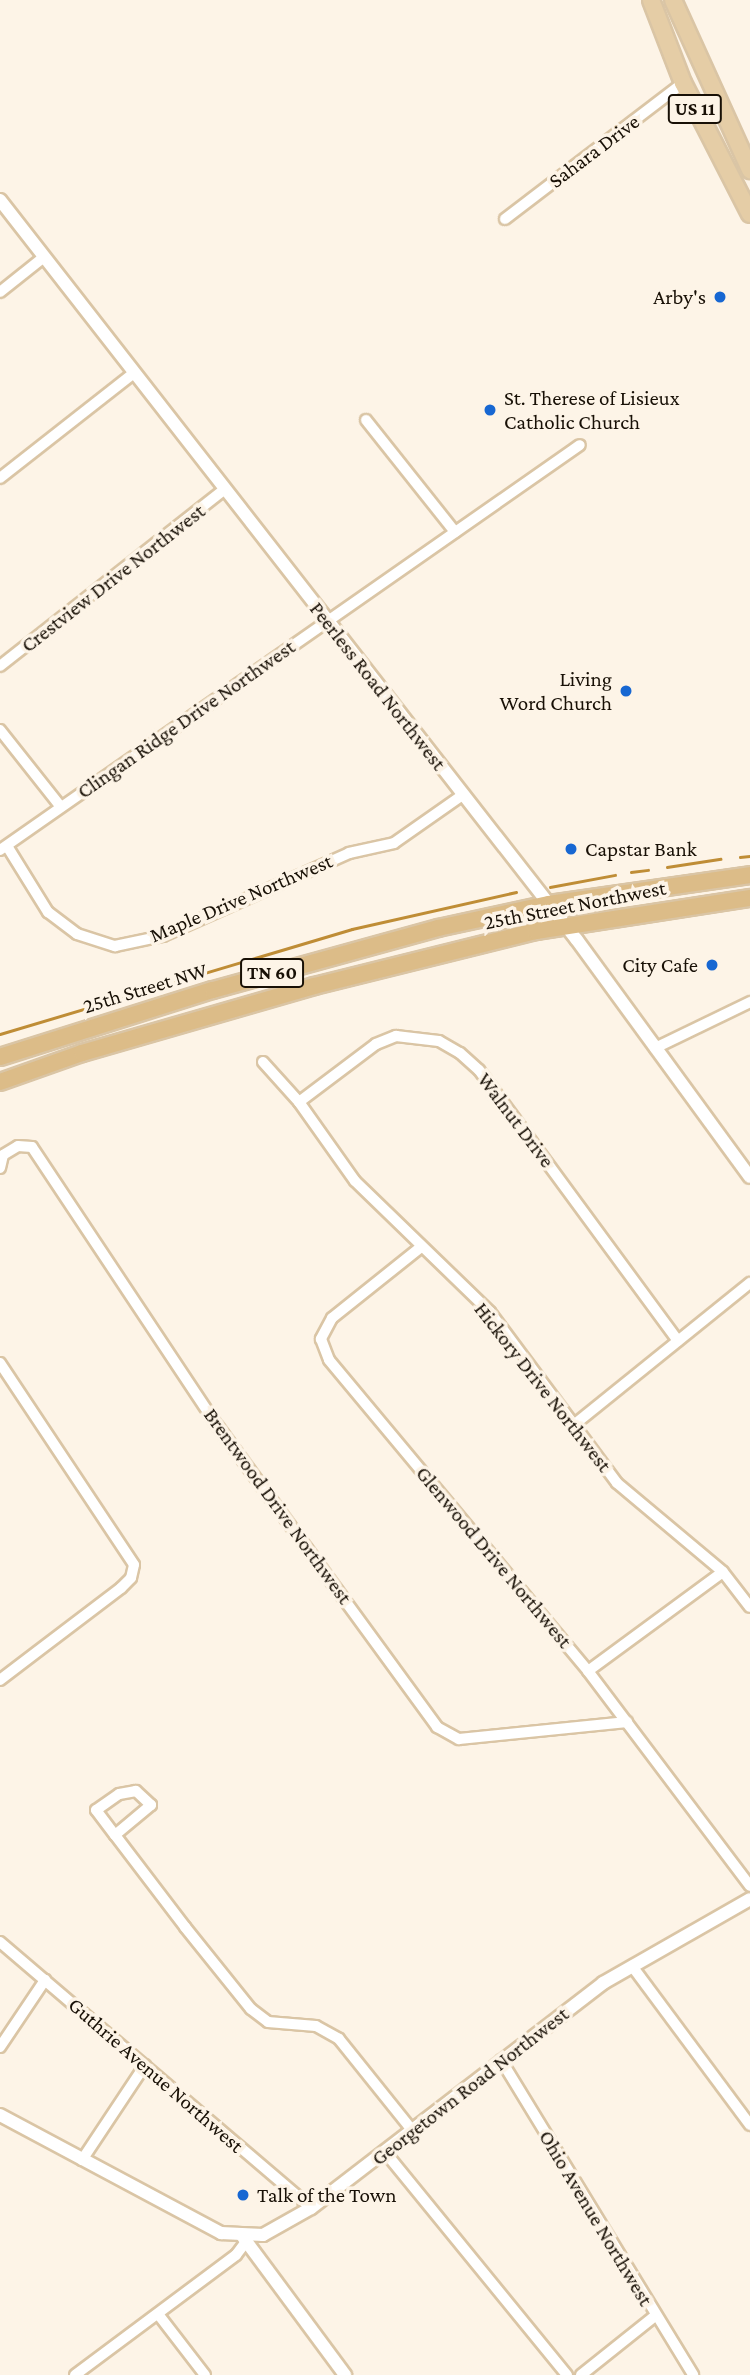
<!DOCTYPE html>
<html>
<head>
<meta charset="utf-8">
<style>
  body { margin:0 }
  #map { position:relative; width:750px; height:2375px; overflow:hidden; background:#fdf4e7; font-family:"Crimson Pro",serif }
  div>[style] { position:absolute }
  .stream>* { height:2.5px; margin:-1.25px; padding:0 1.25px; transform-origin:1.25px; border-radius:1.25px; background:#bf8d36 }
  .roads { filter:drop-shadow(2px 0 #dac5a5) drop-shadow(-2px 0 #dac5a5) drop-shadow(0 2px #dac5a5) drop-shadow(0 -2px #dac5a5) }
  .minor>* { height:10px; margin:-5px; padding:0 5px; transform-origin:5px; border-radius:5px; background:#fff }
  .tertiary>* { height:12px; margin:-6px; padding:0 6px; transform-origin:6px; border-radius:6px; background:#fff }
  .primary>* { height:16px; margin:-8px; padding:0 8px; transform-origin:8px; border-radius:8px; background:#e5cda6 }
  .trunk>* { height:16px; margin:-8px; padding:0 8px; transform-origin:8px; border-radius:8px; background:#dcbc88 }
  .dots>* { width:19px; height:19px; translate:-50% -50%; box-sizing:border-box; border:4px solid #fdf4e7; border-radius:50% }
  span { translate:-50% -50%; white-space:nowrap; text-align:center; line-height:1.15; -webkit-text-stroke:7px #fdf4e7; paint-order:stroke }
  .shield-label span { padding:2px 5px; background:#fdf4e7; border:2px solid; border-radius:5px; -webkit-text-stroke-width:0 }
  .shield-label { font-size:19px; color:#181006; font-weight:700 }
  .street-label { font-size:21px; color:#181006 }
  .poi-label { font-size:21px; color:#181006 }
  .right { translate:-100% -50%; text-align:right }
  .left { translate:0 -50%; text-align:left }
</style>
</head>
<body>
<div id="map">
  <div class="stream">
    <div style="left:740px;top:857px;width:10px;rotate:-6deg"></div>
    <div style="left:667px;top:867px;width:54px;rotate:-8.6deg"></div>
    <div style="left:631px;top:872px;width:17px;rotate:-7deg"></div>
    <div style="left:550px;top:887px;width:66px;rotate:-10.5deg"></div>
    <div style="left:0;top:1034px;width:367px;rotate:-16.6deg"></div>
    <div style="left:352px;top:929px;width:168px;rotate:-12.7deg"></div>
  </div>
  <div class="roads">
    <div class="minor">
      <div style="left:505px;top:219px;width:224px;rotate:-37.4deg"></div>
      <div style="left:0;top:292px;width:56px;rotate:-38.5deg"></div>
      <div style="left:366px;top:420px;width:143px;rotate:51.5deg"></div>
      <div style="left:0;top:478px;width:170px;rotate:-38.1deg"></div>
      <div style="left:0;top:666px;width:286px;rotate:-38.2deg"></div>
      <div style="left:0;top:730px;width:98px;rotate:51.6deg"></div>
      <div style="left:7px;top:846px;width:78px;rotate:58.2deg"></div>
      <div style="left:48px;top:912px;width:36px;rotate:37deg"></div>
      <div style="left:77px;top:934px;width:40px;rotate:18deg"></div>
      <div style="left:115px;top:946px;width:49px;rotate:-11.8deg"></div>
      <div style="left:163px;top:936px;width:204px;rotate:-24deg"></div>
      <div style="left:349px;top:853px;width:46px;rotate:-12.5deg"></div>
      <div style="left:394px;top:843px;width:85px;rotate:-35deg"></div>
      <div style="left:0;top:850px;width:707px;rotate:-34.93deg"></div>
      <div style="left:655px;top:1048px;width:106px;rotate:-25.8deg"></div>
      <div style="left:263px;top:1062px;width:54px;rotate:48deg"></div>
      <div style="left:299px;top:1102px;width:97px;rotate:54.7deg"></div>
      <div style="left:355px;top:1181px;width:188px;rotate:44.1deg"></div>
      <div style="left:490px;top:1312px;width:213px;rotate:53.4deg"></div>
      <div style="left:617px;top:1483px;width:138px;rotate:40deg"></div>
      <div style="left:723px;top:1572px;width:44px;rotate:52.4deg"></div>
      <div style="left:299px;top:1102px;width:96px;rotate:-37deg"></div>
      <div style="left:376px;top:1044px;width:22px;rotate:-22deg"></div>
      <div style="left:396px;top:1036px;width:43px;rotate:6.6deg"></div>
      <div style="left:439px;top:1041px;width:24px;rotate:30deg"></div>
      <div style="left:460px;top:1053px;width:25px;rotate:42deg"></div>
      <div style="left:479px;top:1070px;width:336px;rotate:53.7deg"></div>
      <div style="left:0;top:1168px;width:13px;rotate:-77deg"></div>
      <div style="left:3px;top:1155px;width:17px;rotate:-31deg"></div>
      <div style="left:18px;top:1146px;width:14px;rotate:4deg"></div>
      <div style="left:32px;top:1147px;width:334px;rotate:56.4deg"></div>
      <div style="left:217px;top:1425px;width:374px;rotate:53.9deg"></div>
      <div style="left:437px;top:1727px;width:25px;rotate:29deg"></div>
      <div style="left:459px;top:1739px;width:169px;rotate:-5.8deg"></div>
      <div style="left:421px;top:1247px;width:114px;rotate:141.4deg"></div>
      <div style="left:332px;top:1318px;width:24px;rotate:118deg"></div>
      <div style="left:321px;top:1339px;width:22px;rotate:69deg"></div>
      <div style="left:329px;top:1360px;width:405px;rotate:50.2deg"></div>
      <div style="left:588px;top:1671px;width:269px;rotate:53deg"></div>
      <div style="left:0;top:1363px;width:242px;rotate:56.4deg"></div>
      <div style="left:134px;top:1565px;width:13px;rotate:103deg"></div>
      <div style="left:131px;top:1578px;width:14px;rotate:135deg"></div>
      <div style="left:121px;top:1588px;width:152px;rotate:142.8deg"></div>
      <div style="left:575px;top:1424px;width:225px;rotate:-38.9deg"></div>
      <div style="left:588px;top:1671px;width:167px;rotate:-36.3deg"></div>
      <div style="left:115px;top:1835px;width:47px;rotate:-39.8deg"></div>
      <div style="left:151px;top:1805px;width:21px;rotate:-137deg"></div>
      <div style="left:136px;top:1791px;width:17px;rotate:170deg"></div>
      <div style="left:119px;top:1794px;width:28px;rotate:145deg"></div>
      <div style="left:96px;top:1810px;width:31px;rotate:53deg"></div>
      <div style="left:115px;top:1835px;width:116px;rotate:52.7deg"></div>
      <div style="left:185px;top:1927px;width:105px;rotate:51.2deg"></div>
      <div style="left:251px;top:2009px;width:21px;rotate:37deg"></div>
      <div style="left:268px;top:2022px;width:48px;rotate:4.8deg"></div>
      <div style="left:316px;top:2026px;width:26px;rotate:29deg"></div>
      <div style="left:339px;top:2039px;width:117px;rotate:51.3deg"></div>
      <div style="left:0;top:1942px;width:409px;rotate:40.5deg"></div>
      <div style="left:632px;top:1966px;width:198px;rotate:53.4deg"></div>
      <div style="left:0;top:2047px;width:81px;rotate:-56.1deg"></div>
      <div style="left:501px;top:2060px;width:369px;rotate:58.6deg"></div>
      <div style="left:385px;top:2152px;width:288px;rotate:50.8deg"></div>
      <div style="left:82px;top:2160px;width:114px;rotate:-56.4deg"></div>
      <div style="left:158px;top:2314px;width:77px;rotate:52.4deg"></div>
      <div style="left:75px;top:2375px;width:201px;rotate:-36.7deg"></div>
      <div style="left:236px;top:2255px;width:15px;rotate:-53deg"></div>
      <div style="left:581px;top:2375px;width:95px;rotate:-38.6deg"></div>
    </div>
    <div class="tertiary">
      <div style="left:0;top:200px;width:938px;rotate:52.06deg"></div>
      <div style="left:577px;top:940px;width:293px;rotate:53.9deg"></div>
      <div style="left:0;top:2115px;width:251px;rotate:28.1deg"></div>
      <div style="left:221px;top:2233px;width:42px;rotate:2.7deg"></div>
      <div style="left:263px;top:2235px;width:55px;rotate:-29.4deg"></div>
      <div style="left:311px;top:2208px;width:369px;rotate:-37.6deg"></div>
      <div style="left:603px;top:1983px;width:169px;rotate:-29.7deg"></div>
      <div style="left:243px;top:2237px;width:172px;rotate:53.5deg"></div>
    </div>
    <div class="primary">
      <div style="left:651px;top:0;width:89px;rotate:68.9deg"></div>
      <div style="left:683px;top:83px;width:147px;rotate:62.9deg"></div>
      <div style="left:673px;top:0;width:187px;rotate:65.6deg"></div>
    </div>
    <div class="trunk">
      <div style="left:0;top:1057px;width:223px;rotate:-17.5deg"></div>
      <div style="left:213px;top:990px;width:233px;rotate:-15.4deg"></div>
      <div style="left:438px;top:928px;width:114px;rotate:-12.2deg"></div>
      <div style="left:549px;top:904px;width:203px;rotate:-8.2deg"></div>
      <div style="left:0;top:1082px;width:87px;rotate:-19.5deg"></div>
      <div style="left:82px;top:1053px;width:241px;rotate:-16.1deg"></div>
      <div style="left:314px;top:986px;width:229px;rotate:-13.9deg"></div>
      <div style="left:536px;top:931px;width:217px;rotate:-8.8deg"></div>
    </div>
  </div>
  <div class="dots">
    <div style="left:720px;top:297px;background:#1767d2"></div>
    <div style="left:490px;top:410px;background:#1767d2"></div>
    <div style="left:626px;top:691px;background:#1767d2"></div>
    <div style="left:571px;top:849px;background:#1767d2"></div>
    <div style="left:712px;top:965px;background:#1767d2"></div>
    <div style="left:243px;top:2195px;background:#1767d2"></div>
  </div>
  <div class="shield-label">
    <span style="left:695px;top:109px">US 11</span>
    <span style="left:272px;top:973px">TN 60</span>
  </div>
  <div class="street-label">
    <span style="left:594px;top:151px;rotate:-37deg">Sahara Drive</span>
    <span style="left:113px;top:578px;rotate:-38deg">Crestview Drive Northwest</span>
    <span style="left:378px;top:686px;rotate:52deg">Peerless Road Northwest</span>
    <span style="left:186px;top:719px;rotate:-35deg">Clingan Ridge Drive Northwest</span>
    <span style="left:241px;top:898px;rotate:-23deg">Maple Drive Northwest</span>
    <span style="left:575px;top:905px;rotate:-11deg">25th Street Northwest</span>
    <span style="left:145px;top:988px;rotate:-17deg">25th Street NW</span>
    <span style="left:516px;top:1120px;rotate:53deg">Walnut Drive</span>
    <span style="left:543px;top:1387px;rotate:52deg">Hickory Drive Northwest</span>
    <span style="left:278px;top:1506px;rotate:54deg">Brentwood Drive Northwest</span>
    <span style="left:494px;top:1557px;rotate:50deg">Glenwood Drive Northwest</span>
    <span style="left:156px;top:2075px;rotate:41deg">Guthrie Avenue Northwest</span>
    <span style="left:470px;top:2086px;rotate:-38deg">Georgetown Road Northwest</span>
    <span style="left:596px;top:2218px;rotate:59deg">Ohio Avenue Northwest</span>
  </div>
  <div class="poi-label">
    <span class="right" style="left:706px;top:297px">Arby's</span>
    <span class="left" style="left:504px;top:410px">St. Therese of Lisieux<br>Catholic Church</span>
    <span class="right" style="left:612px;top:691px">Living<br>Word Church</span>
    <span class="left" style="left:585px;top:849px">Capstar Bank</span>
    <span class="right" style="left:698px;top:965px">City Cafe</span>
    <span class="left" style="left:257px;top:2195px">Talk of the Town</span>
  </div>
</div>
</body>
</html>
